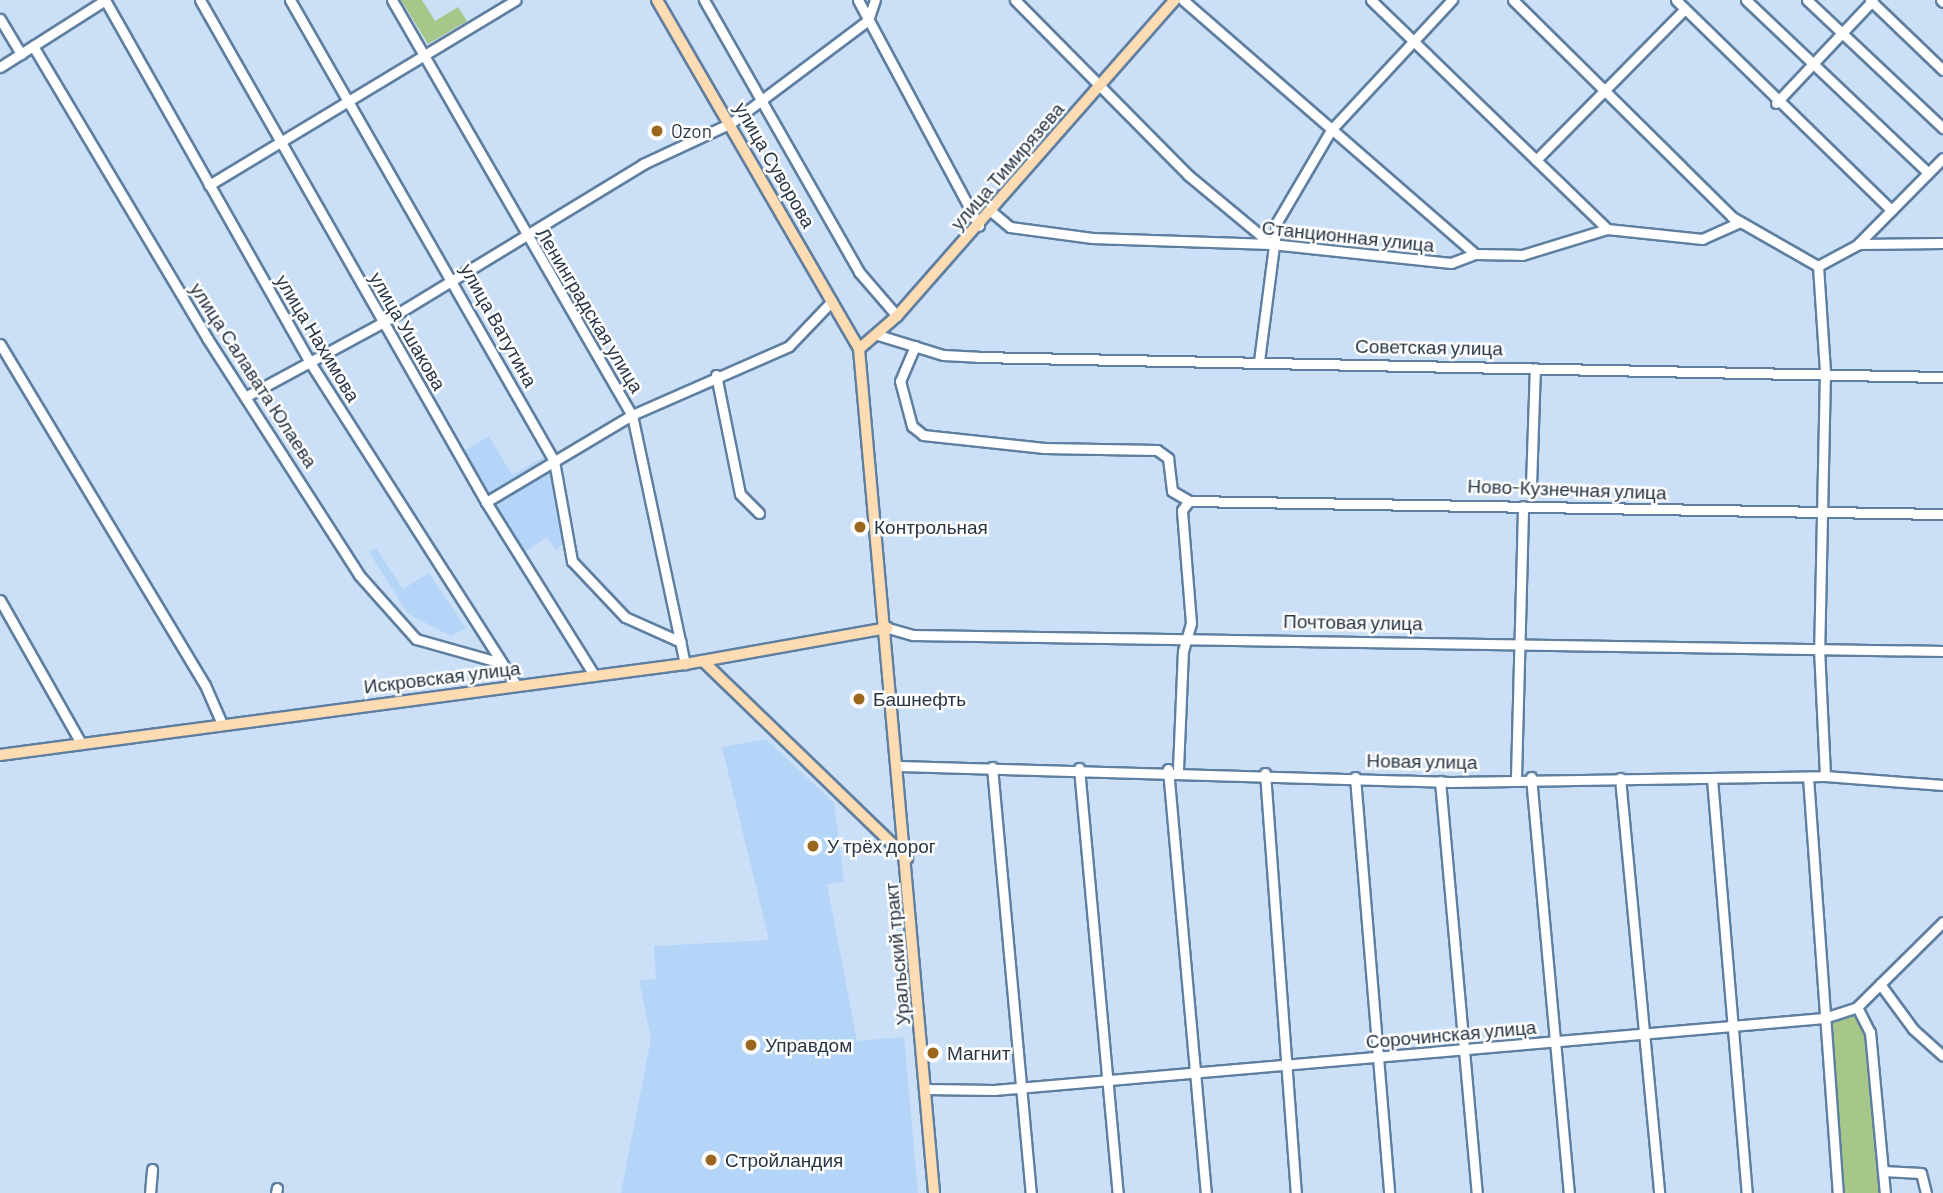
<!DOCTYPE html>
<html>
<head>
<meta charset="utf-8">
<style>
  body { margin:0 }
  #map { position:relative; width:1943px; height:1193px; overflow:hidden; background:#cbe0f7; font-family:Barlow,sans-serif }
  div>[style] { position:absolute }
  .built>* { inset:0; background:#b5d5f8 }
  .green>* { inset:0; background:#a6c68a }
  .roads { filter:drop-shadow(2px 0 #5f7fa1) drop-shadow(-2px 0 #5f7fa1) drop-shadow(0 2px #5f7fa1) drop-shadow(0 -2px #5f7fa1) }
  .minor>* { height:9px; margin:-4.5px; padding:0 4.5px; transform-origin:4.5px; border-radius:4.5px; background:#fff }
  .major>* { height:10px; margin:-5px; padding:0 5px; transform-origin:5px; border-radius:5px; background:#fedcb3 }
  .dots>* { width:19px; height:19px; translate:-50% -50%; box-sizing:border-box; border:4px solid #fefefe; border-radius:50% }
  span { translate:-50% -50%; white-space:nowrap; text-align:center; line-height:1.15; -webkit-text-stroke:5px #fefefe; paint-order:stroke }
  .poi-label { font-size:19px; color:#283645 }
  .left { translate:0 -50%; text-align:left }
  .street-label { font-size:19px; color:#283645 }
</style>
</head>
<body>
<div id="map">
  <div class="built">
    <div style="clip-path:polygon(489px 436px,512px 475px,547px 455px,552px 462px,565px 542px,556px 550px,547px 537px,523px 553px,462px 452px)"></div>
    <div style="clip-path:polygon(376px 548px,403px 589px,429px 573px,466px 628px,451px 636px,408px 614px,369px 552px)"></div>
    <div style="clip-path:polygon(766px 739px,834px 803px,844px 882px,827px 884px,857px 1041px,904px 1037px,918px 1193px,621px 1193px,651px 1038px,639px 981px,656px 979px,654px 946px,769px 940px,722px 747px)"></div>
  </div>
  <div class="green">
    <div style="clip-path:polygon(401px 0,422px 0,435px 21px,458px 7px,467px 21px,428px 44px)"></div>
    <div style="clip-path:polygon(1849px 1012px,1865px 1027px,1881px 1193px,1843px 1193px,1829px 1025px)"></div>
  </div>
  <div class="roads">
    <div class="minor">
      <div style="left:105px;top:0;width:418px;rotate:60.5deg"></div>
      <div style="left:311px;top:364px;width:381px;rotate:57.4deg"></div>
      <div style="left:200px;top:0;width:578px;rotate:60.33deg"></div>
      <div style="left:486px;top:502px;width:204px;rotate:58deg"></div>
      <div style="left:290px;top:0;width:531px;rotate:60.2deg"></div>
      <div style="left:554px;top:461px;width:102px;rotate:79.8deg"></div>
      <div style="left:572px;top:561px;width:77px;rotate:46.6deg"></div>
      <div style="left:625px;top:617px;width:61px;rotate:24.1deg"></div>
      <div style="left:392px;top:0;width:479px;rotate:60deg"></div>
      <div style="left:632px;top:415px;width:255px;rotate:78deg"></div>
      <div style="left:704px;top:0;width:313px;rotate:60.3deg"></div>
      <div style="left:859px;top:272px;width:58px;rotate:49.2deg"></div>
      <div style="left:858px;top:0;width:256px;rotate:61.8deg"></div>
      <div style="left:1015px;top:0;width:246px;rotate:45.3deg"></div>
      <div style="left:1188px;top:175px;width:108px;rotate:39.7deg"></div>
      <div style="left:1183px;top:0;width:387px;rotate:41deg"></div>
      <div style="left:1371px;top:0;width:329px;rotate:44.1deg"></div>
      <div style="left:1513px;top:0;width:308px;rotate:44.7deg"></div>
      <div style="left:1732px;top:217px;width:99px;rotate:29.7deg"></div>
      <div style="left:1676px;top:0;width:301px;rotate:44.3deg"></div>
      <div style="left:1746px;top:0;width:251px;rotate:43.5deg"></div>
      <div style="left:1807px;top:0;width:187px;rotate:43.3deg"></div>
      <div style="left:1870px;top:0;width:101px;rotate:43.8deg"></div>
      <div style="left:1941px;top:0;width:3px;rotate:45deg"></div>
      <div style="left:0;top:19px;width:41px;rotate:59deg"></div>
      <div style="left:33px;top:46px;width:340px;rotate:59.2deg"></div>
      <div style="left:207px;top:338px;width:282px;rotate:57.3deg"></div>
      <div style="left:359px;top:575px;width:86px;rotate:48.3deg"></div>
      <div style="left:416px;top:639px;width:85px;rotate:15.7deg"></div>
      <div style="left:0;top:67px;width:125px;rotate:-32.5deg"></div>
      <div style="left:1776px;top:103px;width:141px;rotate:-46.7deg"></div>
      <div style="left:1536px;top:160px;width:208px;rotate:-45.4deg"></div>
      <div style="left:209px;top:185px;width:358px;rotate:-31.1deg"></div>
      <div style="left:992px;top:212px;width:23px;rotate:40deg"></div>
      <div style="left:1010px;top:227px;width:83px;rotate:7.6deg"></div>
      <div style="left:1092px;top:238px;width:179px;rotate:1.9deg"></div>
      <div style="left:1271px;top:244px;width:181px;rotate:6deg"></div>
      <div style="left:1451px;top:263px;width:26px;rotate:-21deg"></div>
      <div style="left:1475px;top:254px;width:47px;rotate:1.2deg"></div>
      <div style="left:1522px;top:255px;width:89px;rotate:-17deg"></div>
      <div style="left:1607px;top:229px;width:96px;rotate:6deg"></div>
      <div style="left:1702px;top:239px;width:42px;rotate:-24.1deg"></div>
      <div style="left:1859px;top:244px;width:84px;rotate:-0.7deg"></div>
      <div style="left:1818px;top:266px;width:106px;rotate:86.2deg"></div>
      <div style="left:1825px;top:372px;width:276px;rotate:91.2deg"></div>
      <div style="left:1819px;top:648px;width:128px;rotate:87.3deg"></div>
      <div style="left:1818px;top:266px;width:44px;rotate:-28.3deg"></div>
      <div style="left:1857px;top:245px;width:122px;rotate:-45.3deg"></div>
      <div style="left:878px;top:335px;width:68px;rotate:17.1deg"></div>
      <div style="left:943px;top:355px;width:35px;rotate:3deg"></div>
      <div style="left:978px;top:357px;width:965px;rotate:1.19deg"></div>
      <div style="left:0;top:344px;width:398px;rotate:59deg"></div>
      <div style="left:205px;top:685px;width:43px;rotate:66.4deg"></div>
      <div style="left:915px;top:346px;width:38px;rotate:113deg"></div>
      <div style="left:900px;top:381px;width:47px;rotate:75.1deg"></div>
      <div style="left:912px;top:426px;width:14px;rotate:39deg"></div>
      <div style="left:923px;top:435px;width:122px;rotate:6.1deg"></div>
      <div style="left:1044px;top:448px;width:113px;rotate:1deg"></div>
      <div style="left:1157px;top:450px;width:14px;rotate:36deg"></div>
      <div style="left:1168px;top:458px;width:33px;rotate:83deg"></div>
      <div style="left:1172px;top:491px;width:20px;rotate:30deg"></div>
      <div style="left:1189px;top:501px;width:754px;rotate:0.99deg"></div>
      <div style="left:1259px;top:361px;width:140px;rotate:-82.6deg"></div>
      <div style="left:1277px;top:222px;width:107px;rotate:-59.6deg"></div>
      <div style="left:1331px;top:130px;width:178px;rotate:-47.1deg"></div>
      <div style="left:716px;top:375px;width:121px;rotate:78.6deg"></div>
      <div style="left:740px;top:494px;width:27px;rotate:45deg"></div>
      <div style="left:245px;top:397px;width:156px;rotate:-28.4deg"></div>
      <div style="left:382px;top:323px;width:306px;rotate:-31.3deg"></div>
      <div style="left:643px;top:164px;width:97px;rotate:-25deg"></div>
      <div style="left:731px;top:123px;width:171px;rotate:-36.9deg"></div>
      <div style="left:868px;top:20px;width:21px;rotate:-71deg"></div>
      <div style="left:1531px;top:486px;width:118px;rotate:-88.1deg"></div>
      <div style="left:486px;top:502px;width:170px;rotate:-30.8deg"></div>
      <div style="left:632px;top:415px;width:171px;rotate:-23.7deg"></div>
      <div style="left:789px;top:346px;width:62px;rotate:-46.3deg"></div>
      <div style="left:0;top:600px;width:164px;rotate:60.5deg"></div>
      <div style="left:888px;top:628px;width:26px;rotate:16deg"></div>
      <div style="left:913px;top:635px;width:1030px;rotate:0.89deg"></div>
      <div style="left:899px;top:766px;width:552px;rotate:1.66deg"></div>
      <div style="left:1451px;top:782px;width:374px;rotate:-0.9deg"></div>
      <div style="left:1825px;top:776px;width:118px;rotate:4.4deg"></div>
      <div style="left:992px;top:767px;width:428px;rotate:84.8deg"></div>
      <div style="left:1079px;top:768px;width:427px;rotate:84.8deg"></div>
      <div style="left:1168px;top:769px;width:426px;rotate:84.9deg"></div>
      <div style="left:1178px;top:769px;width:118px;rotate:-87.6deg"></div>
      <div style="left:1183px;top:651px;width:29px;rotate:-74deg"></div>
      <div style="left:1191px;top:623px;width:113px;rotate:-94.6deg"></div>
      <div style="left:1182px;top:510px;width:11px;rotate:-52deg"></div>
      <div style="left:1265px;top:773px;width:421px;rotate:85.8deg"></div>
      <div style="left:1355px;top:777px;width:417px;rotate:85.3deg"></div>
      <div style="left:1516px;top:777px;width:271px;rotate:-88.5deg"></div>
      <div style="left:1531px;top:777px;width:418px;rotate:84.8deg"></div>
      <div style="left:1808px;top:777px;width:417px;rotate:85.9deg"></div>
      <div style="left:1620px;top:778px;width:417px;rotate:84.6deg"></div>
      <div style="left:1712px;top:779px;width:415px;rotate:85.2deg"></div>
      <div style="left:1440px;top:781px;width:414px;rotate:84.9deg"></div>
      <div style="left:1880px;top:984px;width:56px;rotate:53.7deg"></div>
      <div style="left:1913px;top:1029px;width:40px;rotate:42deg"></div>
      <div style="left:1857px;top:1007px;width:28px;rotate:63deg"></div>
      <div style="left:1870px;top:1032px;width:162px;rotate:84.7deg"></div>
      <div style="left:926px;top:1089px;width:68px;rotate:0.8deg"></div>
      <div style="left:994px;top:1090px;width:833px;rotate:-4.96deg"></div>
      <div style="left:1824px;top:1018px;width:35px;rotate:-18deg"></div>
      <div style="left:1857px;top:1007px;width:121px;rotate:-44.7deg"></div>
      <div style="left:1883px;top:1171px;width:38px;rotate:3deg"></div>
      <div style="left:1921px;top:1173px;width:21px;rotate:76deg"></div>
      <div style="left:150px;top:1193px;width:24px;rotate:-85deg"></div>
      <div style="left:276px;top:1193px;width:5px;rotate:-79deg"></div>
    </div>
    <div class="major">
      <div style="left:657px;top:0;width:403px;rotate:59.9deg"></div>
      <div style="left:859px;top:349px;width:847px;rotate:84.92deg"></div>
      <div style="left:859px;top:349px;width:50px;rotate:-41deg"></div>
      <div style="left:897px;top:316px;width:421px;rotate:-48.7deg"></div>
      <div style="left:703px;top:661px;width:284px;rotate:44deg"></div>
      <div style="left:0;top:755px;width:691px;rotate:-7.57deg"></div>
      <div style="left:685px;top:664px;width:206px;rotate:-10.1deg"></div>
    </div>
  </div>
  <div class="dots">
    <div style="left:657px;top:131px;background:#9b671e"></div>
    <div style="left:860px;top:527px;background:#9b671e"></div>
    <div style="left:859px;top:699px;background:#9b671e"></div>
    <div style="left:813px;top:846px;background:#9b671e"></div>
    <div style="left:751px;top:1045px;background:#9b671e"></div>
    <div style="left:933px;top:1053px;background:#9b671e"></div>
    <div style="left:711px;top:1160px;background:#9b671e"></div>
  </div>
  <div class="poi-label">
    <span class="left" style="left:671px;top:131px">Ozon</span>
    <span class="left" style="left:874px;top:527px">Контрольная</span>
    <span class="left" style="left:873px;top:699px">Башнефть</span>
    <span class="left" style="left:827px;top:846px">У трёх дорог</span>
    <span class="left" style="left:765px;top:1045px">Управдом</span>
    <span class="left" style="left:947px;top:1053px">Магнит</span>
    <span class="left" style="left:725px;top:1160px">Стройландия</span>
  </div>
  <div class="street-label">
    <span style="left:775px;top:165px;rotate:60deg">улица Суворова</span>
    <span style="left:1007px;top:166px;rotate:-49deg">улица Тимирязева</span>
    <span style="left:1348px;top:236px;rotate:6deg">Станционная улица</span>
    <span style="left:590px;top:310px;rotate:59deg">Ленинградская улица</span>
    <span style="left:499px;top:325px;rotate:61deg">улица Ватутина</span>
    <span style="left:408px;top:331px;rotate:60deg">улица Ушакова</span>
    <span style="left:318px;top:338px;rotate:59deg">улица Нахимова</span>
    <span style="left:1429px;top:347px;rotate:1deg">Советская улица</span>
    <span style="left:254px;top:375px;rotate:57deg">улица Салавата Юлаева</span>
    <span style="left:1567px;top:489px;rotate:2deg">Ново-Кузнечная улица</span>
    <span style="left:1353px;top:622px;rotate:1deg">Почтовая улица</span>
    <span style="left:442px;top:677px;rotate:-7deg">Искровская улица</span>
    <span style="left:1422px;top:761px;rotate:1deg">Новая улица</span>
    <span style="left:897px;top:954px;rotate:-95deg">Уральский тракт</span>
    <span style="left:1451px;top:1034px;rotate:-5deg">Сорочинская улица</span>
  </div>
</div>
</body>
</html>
